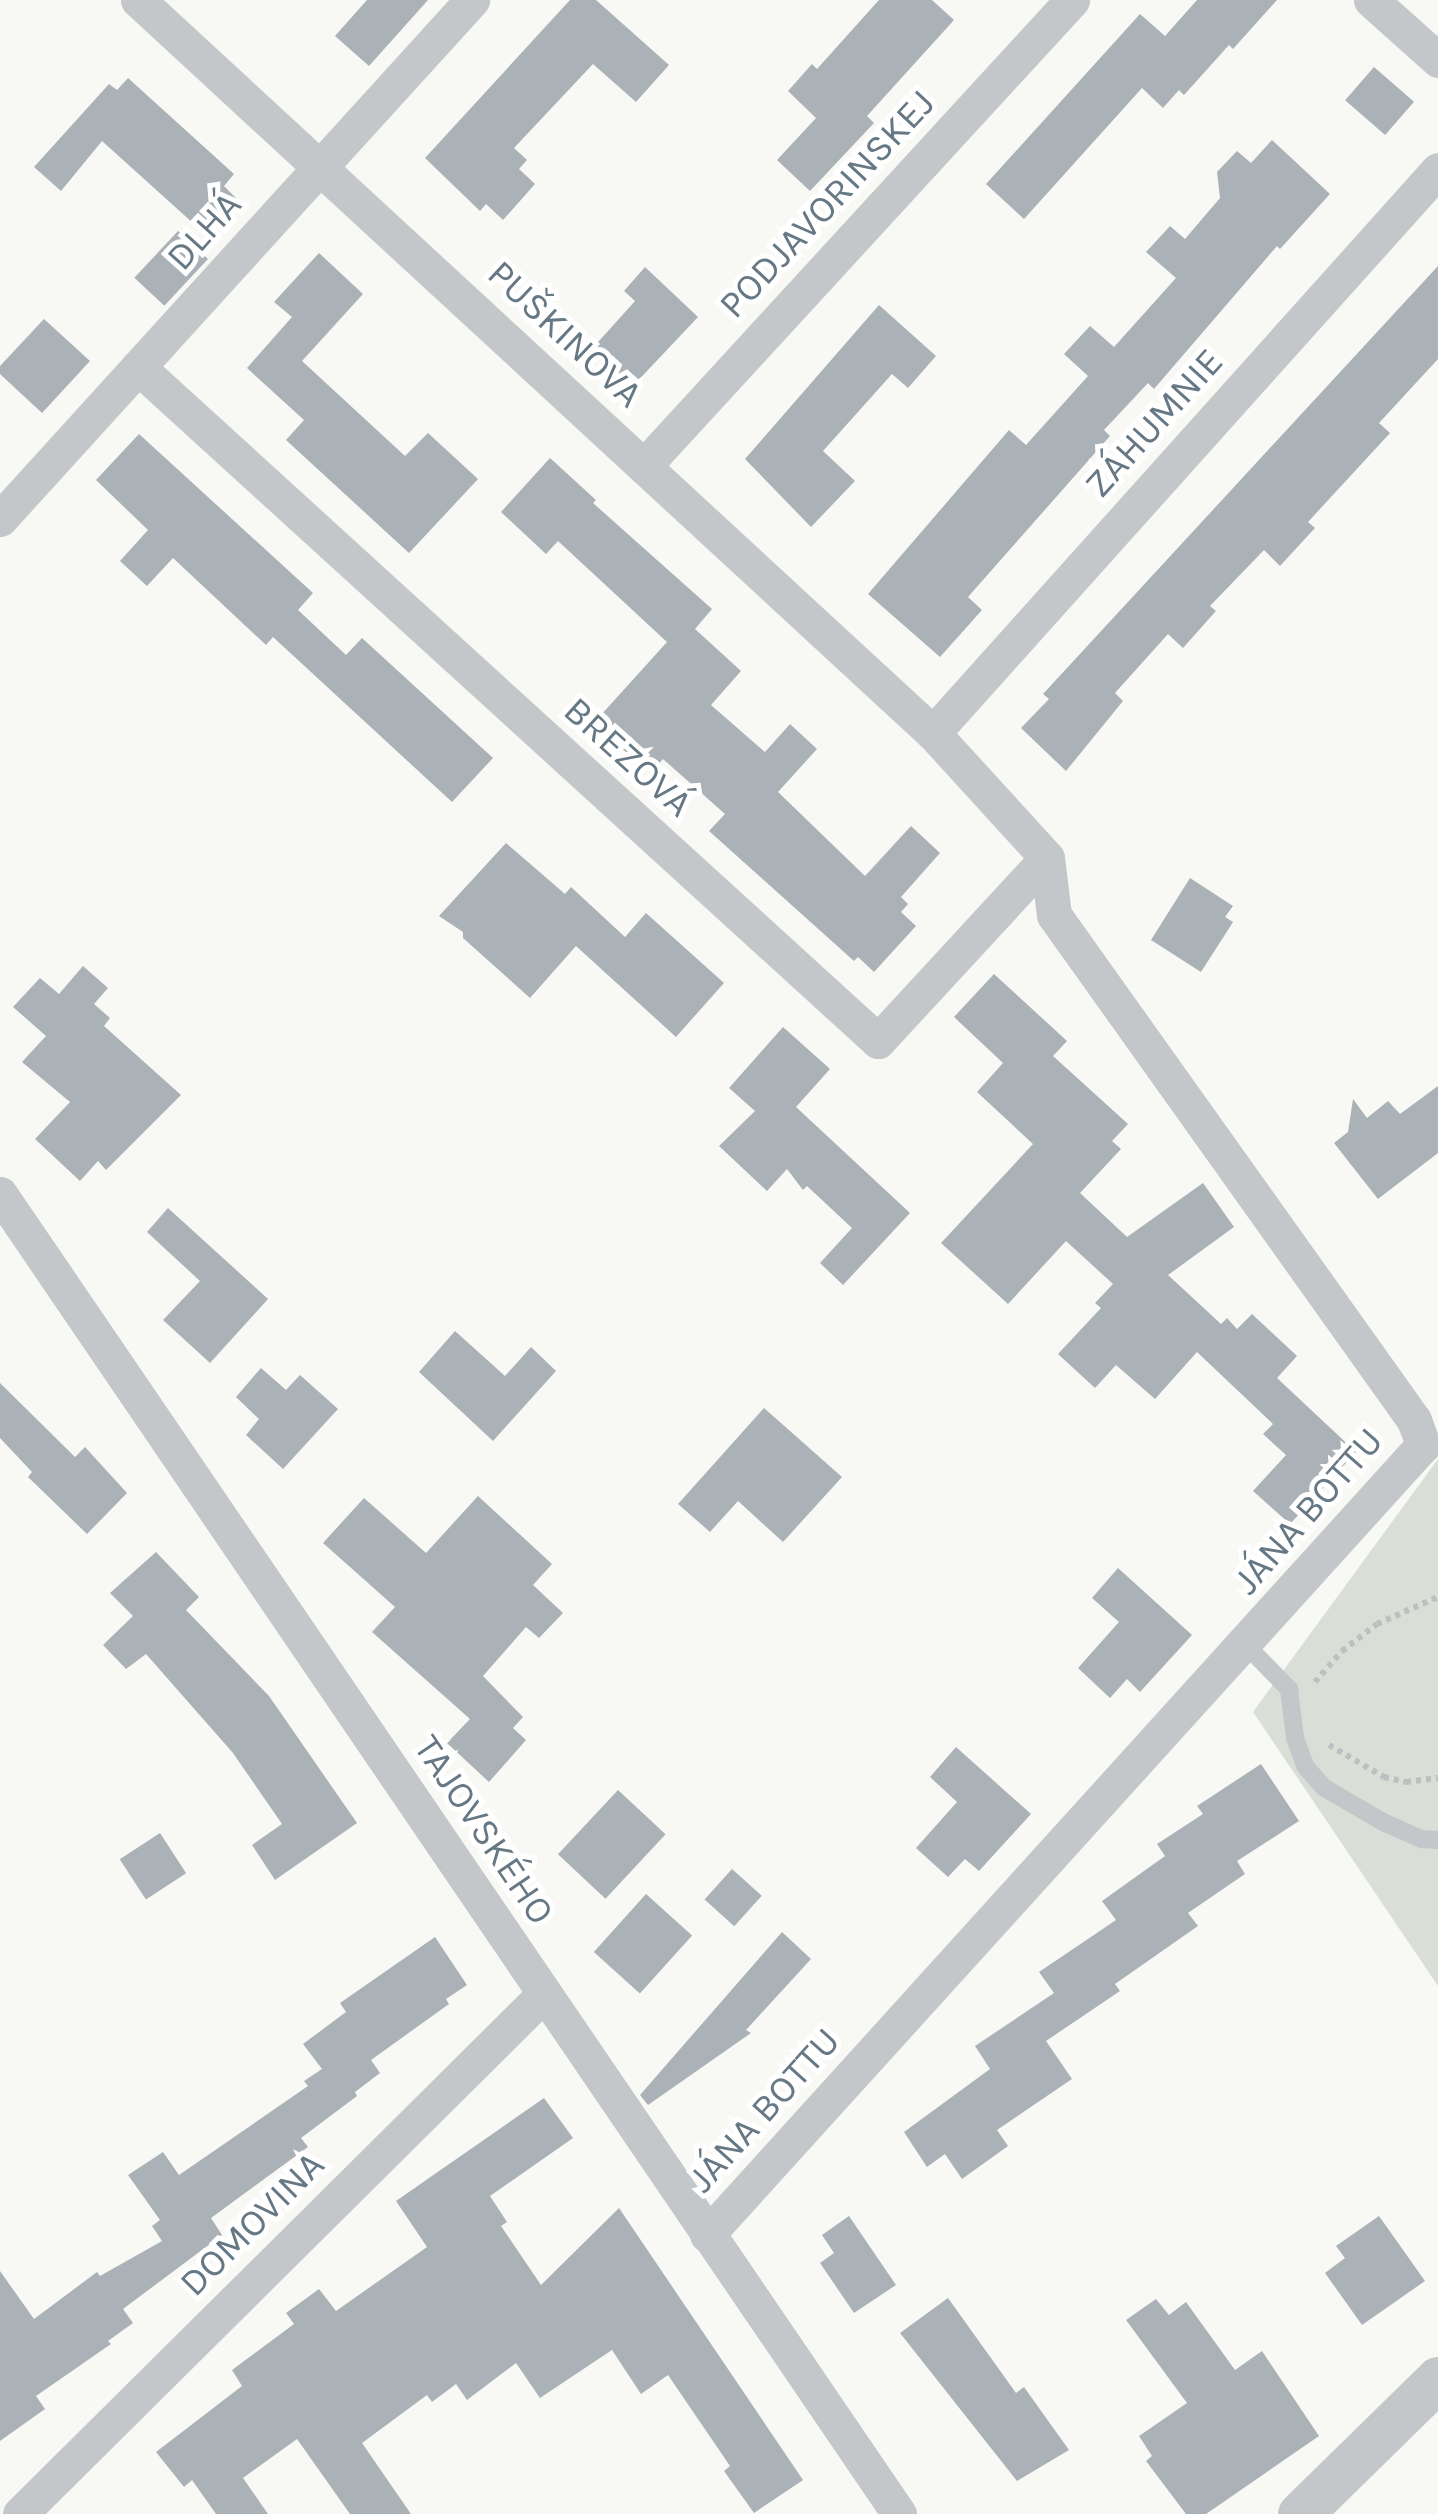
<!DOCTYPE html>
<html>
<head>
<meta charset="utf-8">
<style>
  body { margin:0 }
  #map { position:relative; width:1438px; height:2514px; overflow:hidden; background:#f8f8f5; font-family:Karla,sans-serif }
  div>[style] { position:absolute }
  .green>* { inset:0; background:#d9dfd6 }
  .building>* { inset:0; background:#aab2b7; transform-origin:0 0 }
  .path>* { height:6px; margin-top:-3px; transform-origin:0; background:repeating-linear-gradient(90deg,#bdbfc1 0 5px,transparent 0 10px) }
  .service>* { height:18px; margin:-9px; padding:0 9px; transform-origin:9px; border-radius:9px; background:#c3c7ca }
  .minor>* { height:35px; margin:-17.5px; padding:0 17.5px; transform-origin:17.5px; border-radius:17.5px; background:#c3c7ca }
  .tertiary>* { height:45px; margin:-22.5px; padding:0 22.5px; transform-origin:22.5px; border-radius:22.5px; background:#c3c7ca }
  span { translate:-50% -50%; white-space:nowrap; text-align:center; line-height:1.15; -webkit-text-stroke:10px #fff; paint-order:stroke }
  .street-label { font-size:38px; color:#677885 }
</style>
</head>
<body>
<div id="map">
  <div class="green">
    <div style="clip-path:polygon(1438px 1459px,1438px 1986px,1253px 1712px)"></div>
  </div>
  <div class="building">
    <div style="clip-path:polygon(367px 0,428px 0,369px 66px,335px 36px)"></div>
    <div style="clip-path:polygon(570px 0,596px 0,669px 65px,636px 102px,593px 64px,514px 148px,527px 160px,519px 169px,535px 184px,503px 220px,486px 204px,480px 211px,425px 158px)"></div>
    <div style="clip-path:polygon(879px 0,932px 0,954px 20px,867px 116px,874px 123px,810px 191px,777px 160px,816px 118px,788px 91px,812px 64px,817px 69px)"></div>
    <div style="clip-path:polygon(1197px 0,1277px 0,1233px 49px,1229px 45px,1184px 95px,1179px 90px,1163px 108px,1142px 88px,1024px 219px,986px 184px,1140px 14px,1165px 36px)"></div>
    <div style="left:1374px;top:67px;width:53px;height:44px;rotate:41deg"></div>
    <div style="clip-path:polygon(128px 78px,234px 174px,224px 186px,236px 198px,204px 233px,102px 141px,61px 191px,34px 167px,109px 84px,117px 90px)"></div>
    <div style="clip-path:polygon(1272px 140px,1330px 194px,1280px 249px,1277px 246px,1154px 389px,1148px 383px,1104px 430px,1110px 436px,968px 597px,982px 610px,940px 657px,868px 594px,1009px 430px,1026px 445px,1088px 376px,1064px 354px,1090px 326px,1114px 347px,1176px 278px,1146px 252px,1170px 226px,1185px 239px,1220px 198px,1217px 172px,1237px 151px,1251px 163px)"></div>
    <div style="left:178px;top:231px;width:41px;height:64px;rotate:43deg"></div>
    <div style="clip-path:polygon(319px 253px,363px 294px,302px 361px,405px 456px,428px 433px,478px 479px,409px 553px,286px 440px,304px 420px,247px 368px,292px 317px,274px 302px)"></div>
    <div style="clip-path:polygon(1438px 266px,1438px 359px,1379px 423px,1390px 433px,1308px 522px,1315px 528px,1280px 566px,1264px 550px,1210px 606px,1216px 611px,1183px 648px,1168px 634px,1115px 693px,1123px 701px,1066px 771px,1021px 728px,1049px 699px,1043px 694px)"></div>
    <div style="clip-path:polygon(645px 267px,698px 317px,630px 389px,590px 351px,635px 301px,624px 291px)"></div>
    <div style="clip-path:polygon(879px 305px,936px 356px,908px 388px,892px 374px,823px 451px,855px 481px,811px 527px,745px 459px)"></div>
    <div style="clip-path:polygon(44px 319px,90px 361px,42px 413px,0 374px,0 366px)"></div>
    <div style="clip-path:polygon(139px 434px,313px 593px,298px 610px,346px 655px,362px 638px,493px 758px,452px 802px,273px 637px,266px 645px,173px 558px,147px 586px,120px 561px,148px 530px,96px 480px)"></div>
    <div style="clip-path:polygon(550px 458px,596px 500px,593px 503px,712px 609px,695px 629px,741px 671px,711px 705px,765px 752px,790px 724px,817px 749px,778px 792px,865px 876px,911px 826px,940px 853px,901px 897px,908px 904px,901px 912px,916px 926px,874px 972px,858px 957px,854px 961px,709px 831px,725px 814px,663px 759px,652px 771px,591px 726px,667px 642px,558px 541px,546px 554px,501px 512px)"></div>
    <div style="clip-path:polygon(506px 843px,565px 894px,571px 887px,625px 937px,646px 913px,724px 983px,676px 1037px,576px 946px,530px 998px,463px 938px,463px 932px,439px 916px)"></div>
    <div style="clip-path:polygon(1190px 878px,1233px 906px,1225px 917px,1233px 922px,1201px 972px,1151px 940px)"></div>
    <div style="clip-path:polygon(83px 966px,108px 988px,94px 1004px,110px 1018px,104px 1026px,181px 1095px,106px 1170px,98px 1161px,80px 1181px,35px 1139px,70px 1102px,22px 1062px,46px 1036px,13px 1007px,40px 978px,59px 994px)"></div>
    <div style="clip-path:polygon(994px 974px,1067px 1041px,1053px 1056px,1128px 1124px,1112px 1141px,1121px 1149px,1080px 1193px,1127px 1237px,1203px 1183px,1234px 1227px,1168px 1275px,1221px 1324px,1227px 1318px,1237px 1329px,1252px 1314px,1297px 1356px,1277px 1378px,1356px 1452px,1290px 1524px,1253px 1491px,1286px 1455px,1263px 1434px,1273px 1424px,1197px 1352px,1155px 1399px,1116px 1365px,1095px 1388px,1058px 1354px,1101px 1308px,1095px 1303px,1113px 1284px,1066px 1241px,1008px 1304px,941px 1243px,1033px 1144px,977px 1092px,1003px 1063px,954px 1017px)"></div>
    <div style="clip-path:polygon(783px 1027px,830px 1069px,796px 1107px,910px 1213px,843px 1285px,820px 1263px,852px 1228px,807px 1186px,803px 1190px,787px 1169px,767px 1191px,719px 1146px,755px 1111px,729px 1088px)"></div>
    <div style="clip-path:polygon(1438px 1086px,1438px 1153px,1378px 1199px,1334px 1143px,1348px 1132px,1353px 1099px,1367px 1118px,1388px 1101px,1400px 1114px)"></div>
    <div style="clip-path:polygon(168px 1208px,268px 1299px,210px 1363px,163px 1320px,200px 1281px,147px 1232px)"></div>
    <div style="clip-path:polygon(455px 1331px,505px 1376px,531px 1347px,556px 1371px,493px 1441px,419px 1372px)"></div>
    <div style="clip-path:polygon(261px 1368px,286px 1390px,300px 1375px,338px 1409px,283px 1469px,246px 1435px,259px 1419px,236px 1397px)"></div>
    <div style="clip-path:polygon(0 1383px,75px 1457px,85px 1447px,127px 1493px,87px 1534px,28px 1477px,32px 1472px,0 1438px)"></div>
    <div style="clip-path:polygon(764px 1408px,842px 1477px,783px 1542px,738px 1501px,710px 1532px,678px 1504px)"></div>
    <div style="clip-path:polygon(478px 1496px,552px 1564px,533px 1585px,563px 1613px,539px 1638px,526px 1627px,483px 1676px,523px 1717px,513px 1728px,526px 1740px,489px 1782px,447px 1743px,470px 1719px,372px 1632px,395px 1607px,323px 1543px,364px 1498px,426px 1553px)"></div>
    <div style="clip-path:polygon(156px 1552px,199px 1597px,186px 1610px,269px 1696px,357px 1823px,275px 1880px,252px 1845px,282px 1824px,233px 1753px,146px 1654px,126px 1669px,103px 1645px,133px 1616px,110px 1593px)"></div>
    <div style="clip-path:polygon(1118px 1568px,1192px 1635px,1140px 1692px,1127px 1679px,1110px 1698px,1078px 1668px,1119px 1622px,1092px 1598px)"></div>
    <div style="clip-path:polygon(956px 1747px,1031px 1814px,979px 1871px,965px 1859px,948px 1877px,916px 1848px,957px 1802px,930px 1777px)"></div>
    <div style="clip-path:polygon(1261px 1764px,1299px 1821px,1237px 1861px,1245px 1874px,1188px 1913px,1198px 1926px,1115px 1984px,1120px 1991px,1046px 2041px,1072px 2079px,997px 2130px,1008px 2146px,962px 2179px,945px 2154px,927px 2167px,904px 2132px,990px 2069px,975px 2046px,1054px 1993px,1039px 1972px,1116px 1920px,1102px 1901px,1165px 1856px,1157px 1844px,1203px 1814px,1197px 1806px)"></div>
    <div style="left:618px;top:1790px;width:65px;height:88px;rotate:43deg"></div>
    <div style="left:160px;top:1833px;width:48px;height:48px;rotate:57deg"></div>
    <div style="left:732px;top:1869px;width:40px;height:41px;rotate:42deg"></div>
    <div style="left:646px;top:1894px;width:62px;height:78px;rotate:42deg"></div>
    <div style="clip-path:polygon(782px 1932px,811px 1959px,746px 2030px,751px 2033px,648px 2105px,640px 2095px)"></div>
    <div style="clip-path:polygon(435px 1937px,467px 1985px,446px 1999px,449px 2004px,371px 2060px,380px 2073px,355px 2092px,357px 2096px,301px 2138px,308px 2147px,211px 2218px,222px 2235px,123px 2309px,133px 2323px,108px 2341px,111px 2344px,36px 2396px,45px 2409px,0 2441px,0 2271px,34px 2319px,97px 2272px,100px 2276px,162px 2241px,152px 2226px,160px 2220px,128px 2175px,163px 2152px,179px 2175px,308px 2086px,304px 2081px,322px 2069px,303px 2044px,346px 2012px,340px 2003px)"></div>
    <div style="clip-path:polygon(544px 2098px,573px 2138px,490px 2196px,507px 2222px,501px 2226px,541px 2285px,619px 2208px,803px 2480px,754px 2513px,724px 2471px,730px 2466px,668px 2375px,641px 2394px,612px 2350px,540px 2398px,516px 2363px,467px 2400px,456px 2384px,432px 2402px,427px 2395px,362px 2443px,411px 2514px,350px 2514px,297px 2439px,243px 2478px,268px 2514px,216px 2514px,192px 2480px,184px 2487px,156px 2452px,242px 2386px,232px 2370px,294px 2324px,286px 2313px,319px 2289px,336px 2311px,427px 2247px,396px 2201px)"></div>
    <div style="clip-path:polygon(849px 2216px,896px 2285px,854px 2313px,820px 2263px,834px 2253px,822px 2235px)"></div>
    <div style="clip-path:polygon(1379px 2216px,1425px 2281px,1362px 2325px,1325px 2273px,1345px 2258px,1336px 2246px)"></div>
    <div style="clip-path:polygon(948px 2298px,1016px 2393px,1024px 2387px,1069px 2450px,1017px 2481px,900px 2333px)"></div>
    <div style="clip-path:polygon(1156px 2299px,1169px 2315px,1186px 2302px,1235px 2370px,1262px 2351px,1319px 2436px,1206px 2514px,1186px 2514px,1146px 2461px,1152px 2456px,1139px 2436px,1187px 2403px,1126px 2320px)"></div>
  </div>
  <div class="path">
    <div style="left:1315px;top:1682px;width:41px;rotate:-48.9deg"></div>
    <div style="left:1342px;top:1651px;width:44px;rotate:-37.6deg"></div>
    <div style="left:1377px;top:1624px;width:67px;rotate:-23.9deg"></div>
    <div style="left:1329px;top:1745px;width:64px;rotate:30.2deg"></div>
    <div style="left:1384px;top:1777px;width:23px;rotate:13deg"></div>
    <div style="left:1406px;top:1782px;width:32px;rotate:-7deg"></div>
  </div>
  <div class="service">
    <div style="left:1246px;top:1645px;width:62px;rotate:45.7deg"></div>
    <div style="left:1289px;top:1689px;width:49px;rotate:83deg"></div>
    <div style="left:1295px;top:1738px;width:30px;rotate:70deg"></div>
    <div style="left:1305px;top:1766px;width:28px;rotate:49deg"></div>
    <div style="left:1323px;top:1787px;width:69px;rotate:30.3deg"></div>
    <div style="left:1383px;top:1822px;width:42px;rotate:24.1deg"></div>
    <div style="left:1421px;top:1839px;width:17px;rotate:3deg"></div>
  </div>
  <div class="minor">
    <div style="left:138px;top:0;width:1081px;rotate:42.68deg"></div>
    <div style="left:933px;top:733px;width:169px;rotate:47.6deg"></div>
    <div style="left:1047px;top:858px;width:57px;rotate:83deg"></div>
    <div style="left:1054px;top:915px;width:620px;rotate:54.52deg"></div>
    <div style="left:1414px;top:1420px;width:27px;rotate:70deg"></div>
    <div style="left:1423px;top:1445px;width:1066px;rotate:132.19deg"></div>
    <div style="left:1371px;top:0;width:90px;rotate:41.8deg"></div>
    <div style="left:138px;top:367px;width:1001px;rotate:42.33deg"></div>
    <div style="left:878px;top:1041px;width:249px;rotate:-47.3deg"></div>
    <div style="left:644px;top:466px;width:633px;rotate:-47.43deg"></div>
    <div style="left:0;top:519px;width:702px;rotate:-47.72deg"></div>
    <div style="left:933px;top:733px;width:756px;rotate:-48.11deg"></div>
    <div style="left:0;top:1194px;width:1597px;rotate:55.74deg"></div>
    <div style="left:20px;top:2514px;width:738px;rotate:-44.78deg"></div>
  </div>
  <div class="tertiary">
    <div style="left:1300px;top:2514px;width:193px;rotate:-44.4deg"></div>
  </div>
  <div class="street-label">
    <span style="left:827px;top:204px;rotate:-47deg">PODJAVORINSKEJ</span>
    <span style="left:204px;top:231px;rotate:-48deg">DLHÁ</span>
    <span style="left:565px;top:334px;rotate:43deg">PUŠKINOVA</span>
    <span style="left:1154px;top:423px;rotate:-48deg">ZÁHUMNIE</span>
    <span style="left:628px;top:757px;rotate:42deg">BREZOVÁ</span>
    <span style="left:1308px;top:1511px;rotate:-49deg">JÁNA BOTTU</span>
    <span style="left:484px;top:1830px;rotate:56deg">TAJOVSKÉHO</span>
    <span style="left:764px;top:2110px;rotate:-48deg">JÁNA BOTTU</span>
    <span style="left:252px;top:2224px;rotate:-45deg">DOMOVINA</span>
  </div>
</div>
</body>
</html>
